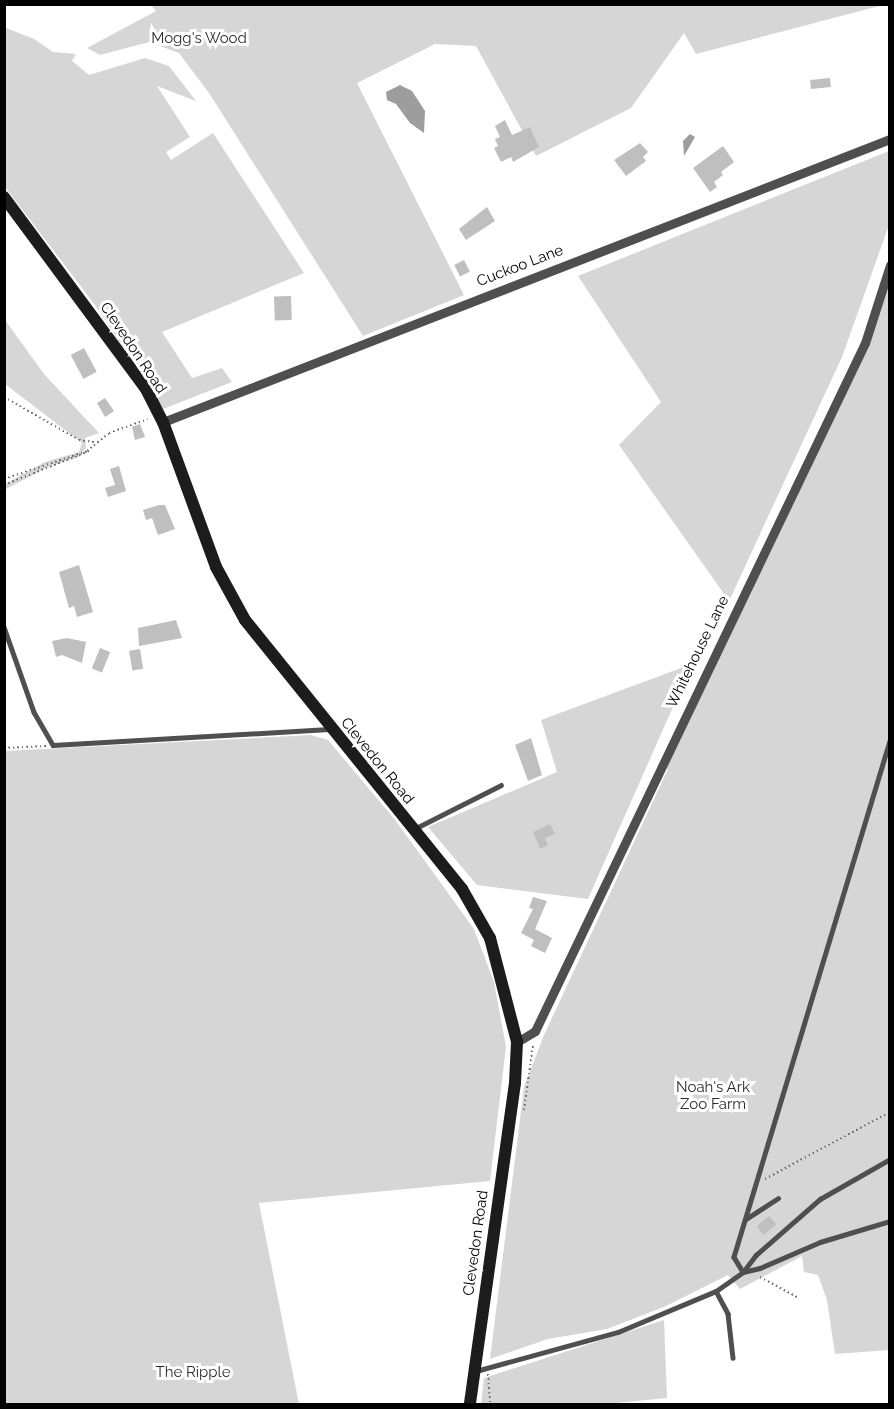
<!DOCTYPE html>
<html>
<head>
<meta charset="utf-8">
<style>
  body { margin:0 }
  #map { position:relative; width:894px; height:1409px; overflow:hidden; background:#fff; font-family:Raleway,sans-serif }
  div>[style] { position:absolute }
  .green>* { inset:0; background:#d6d6d6 }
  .water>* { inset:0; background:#9d9d9d }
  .building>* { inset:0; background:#bfbfbf; transform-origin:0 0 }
  .path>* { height:2px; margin-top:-1px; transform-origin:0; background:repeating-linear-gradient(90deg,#717171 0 1.5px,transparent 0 4.5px) }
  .service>* { height:4.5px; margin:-2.25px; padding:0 2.25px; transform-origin:2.25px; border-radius:2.25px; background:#4f4f4f }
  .minor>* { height:9px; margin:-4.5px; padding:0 4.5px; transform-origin:4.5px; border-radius:4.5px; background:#4f4f4f }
  .secondary>* { height:12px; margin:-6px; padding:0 6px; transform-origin:6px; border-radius:6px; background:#1c1c1c }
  span { translate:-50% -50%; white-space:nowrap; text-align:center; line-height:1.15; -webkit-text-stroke:6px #fff; paint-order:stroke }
  .park-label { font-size:15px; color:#2d2d2d }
  .street-label { font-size:15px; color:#000 }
  .frame { position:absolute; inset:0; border:6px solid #000; pointer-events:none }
</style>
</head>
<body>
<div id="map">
  <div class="green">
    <div style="clip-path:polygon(151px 5px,883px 5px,696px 54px,684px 33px,631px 108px,536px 156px,476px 46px,435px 44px,357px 83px,464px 295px,363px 336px,209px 93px,179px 53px,149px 42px,100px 55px,87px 48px,156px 11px)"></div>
    <div style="clip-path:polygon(4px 17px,6px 28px,34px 39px,53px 52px,76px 54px,72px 61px,89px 75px,145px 58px,169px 66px,196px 101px,157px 86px,190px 137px,166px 152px,171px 160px,213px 133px,304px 273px,162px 332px,192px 378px,222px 368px,232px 382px,163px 409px,95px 305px,5px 187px)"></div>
    <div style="clip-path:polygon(889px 151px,889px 225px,842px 357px,729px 601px,619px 445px,661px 402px,578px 276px)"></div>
    <div style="clip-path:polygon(889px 281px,889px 1350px,835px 1354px,827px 1300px,818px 1275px,804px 1272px,802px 1256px,740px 1289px,728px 1275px,666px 1306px,607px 1329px,548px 1339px,490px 1359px,524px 1087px,544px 1035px,668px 769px,664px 768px,840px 406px)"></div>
    <div style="clip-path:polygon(5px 320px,44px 374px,99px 433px,85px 438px,86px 448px,79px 457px,48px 467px,6px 489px,5px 484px,45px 462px,79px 452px,82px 443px,5px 384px)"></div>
    <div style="clip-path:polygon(692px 664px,588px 899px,477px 885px,428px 827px,557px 772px,541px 720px)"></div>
    <div style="clip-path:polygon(311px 735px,328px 740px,396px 821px,474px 929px,494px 982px,506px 1047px,490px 1181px,259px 1203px,299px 1404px,5px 1404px,5px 751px)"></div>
    <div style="clip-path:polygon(664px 1320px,667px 1398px,606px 1404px,481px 1404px,484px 1378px)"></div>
  </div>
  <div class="water">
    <div style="clip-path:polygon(400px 85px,412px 91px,425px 111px,424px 133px,410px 123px,396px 104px,387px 100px,386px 92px)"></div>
    <div style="clip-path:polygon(690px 134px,695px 137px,684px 156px,683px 141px)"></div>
  </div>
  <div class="building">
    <div style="left:830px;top:78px;width:9px;height:20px;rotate:84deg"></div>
    <div style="clip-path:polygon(505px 120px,512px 135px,530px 127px,539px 147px,513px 162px,511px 157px,501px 162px,494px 148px,498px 146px,495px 139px,500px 137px,495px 126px)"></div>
    <div style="clip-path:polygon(640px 143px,648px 152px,643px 157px,646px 161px,626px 176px,614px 160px)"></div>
    <div style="clip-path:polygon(723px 146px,734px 162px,721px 172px,723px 175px,714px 182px,717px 187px,710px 192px,693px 168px)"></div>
    <div style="clip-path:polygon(487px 207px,495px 221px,466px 240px,459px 229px)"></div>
    <div style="left:464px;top:260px;width:13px;height:11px;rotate:63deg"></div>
    <div style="left:291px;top:296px;width:24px;height:17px;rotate:88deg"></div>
    <div style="left:84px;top:348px;width:27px;height:15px;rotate:62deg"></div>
    <div style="clip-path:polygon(105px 398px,114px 411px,105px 417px,97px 403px)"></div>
    <div style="clip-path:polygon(140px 424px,145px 437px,135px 440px,132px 427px)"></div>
    <div style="clip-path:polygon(119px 466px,126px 491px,108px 497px,105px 488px,115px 485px,110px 469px)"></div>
    <div style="clip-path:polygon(159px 505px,165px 505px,175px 529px,158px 535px,152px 518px,146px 520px,143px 510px)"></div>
    <div style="clip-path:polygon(79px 565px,93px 612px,77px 617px,74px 606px,69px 608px,59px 572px)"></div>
    <div style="clip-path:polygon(176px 620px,182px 638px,139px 646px,138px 628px)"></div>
    <div style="clip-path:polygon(67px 638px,86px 642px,82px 663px,62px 655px,56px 657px,52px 641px)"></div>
    <div style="left:100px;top:648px;width:11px;height:22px;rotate:22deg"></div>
    <div style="left:140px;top:649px;width:20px;height:11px;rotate:81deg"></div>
    <div style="clip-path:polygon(531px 738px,542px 775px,528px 781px,515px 745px)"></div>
    <div style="clip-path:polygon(550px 824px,555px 834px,545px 838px,548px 845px,540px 849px,533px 832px)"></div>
    <div style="clip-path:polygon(533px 897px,547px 901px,535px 929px,552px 938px,545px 953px,531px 946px,534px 940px,521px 933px,533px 909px,529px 908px)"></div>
    <div style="left:769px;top:1216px;width:11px;height:16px;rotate:49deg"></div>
  </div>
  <div class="path">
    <div style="left:4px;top:397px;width:86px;rotate:29.8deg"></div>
    <div style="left:79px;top:440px;width:15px;rotate:8deg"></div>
    <div style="left:4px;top:479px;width:88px;rotate:-18.6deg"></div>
    <div style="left:87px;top:451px;width:28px;rotate:-39deg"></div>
    <div style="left:109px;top:433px;width:41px;rotate:-19.7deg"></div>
    <div style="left:4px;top:485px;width:92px;rotate:-21.8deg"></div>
    <div style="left:4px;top:748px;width:43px;rotate:-2.7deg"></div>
    <div style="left:524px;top:1110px;width:66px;rotate:-82.1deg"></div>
    <div style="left:765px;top:1179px;width:142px;rotate:-28.2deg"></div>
    <div style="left:760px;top:1277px;width:44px;rotate:28.3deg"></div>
    <div style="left:488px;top:1374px;width:30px;rotate:86deg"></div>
  </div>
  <div class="service">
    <div style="left:4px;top:627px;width:90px;rotate:70.6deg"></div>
    <div style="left:34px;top:712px;width:38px;rotate:60deg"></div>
    <div style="left:53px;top:745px;width:276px;rotate:-3.3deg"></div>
    <div style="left:890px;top:741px;width:539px;rotate:106.82deg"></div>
    <div style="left:734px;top:1257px;width:17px;rotate:59deg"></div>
    <div style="left:743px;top:1272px;width:17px;rotate:-13deg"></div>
    <div style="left:760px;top:1268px;width:65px;rotate:-23.4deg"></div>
    <div style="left:820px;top:1242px;width:73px;rotate:-16.7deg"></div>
    <div style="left:416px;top:828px;width:95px;rotate:-26.8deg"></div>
    <div style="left:746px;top:1219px;width:38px;rotate:-33deg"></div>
    <div style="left:716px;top:1291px;width:26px;rotate:62deg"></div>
    <div style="left:728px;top:1314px;width:44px;rotate:83.5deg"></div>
    <div style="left:476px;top:1371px;width:147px;rotate:-15.4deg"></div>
    <div style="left:618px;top:1332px;width:106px;rotate:-22.7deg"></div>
    <div style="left:716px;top:1291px;width:33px;rotate:-35deg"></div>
    <div style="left:743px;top:1272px;width:21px;rotate:-53deg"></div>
    <div style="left:756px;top:1255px;width:85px;rotate:-41.2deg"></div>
    <div style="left:820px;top:1199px;width:81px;rotate:-29.7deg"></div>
  </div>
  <div class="minor">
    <div style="left:163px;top:422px;width:780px;rotate:-21.27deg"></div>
    <div style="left:517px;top:1042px;width:21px;rotate:-31deg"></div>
    <div style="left:535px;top:1031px;width:763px;rotate:-64.38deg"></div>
    <div style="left:865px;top:343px;width:82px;rotate:-72.2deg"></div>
  </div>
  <div class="secondary">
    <div style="left:4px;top:197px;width:239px;rotate:53.5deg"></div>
    <div style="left:146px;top:389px;width:37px;rotate:63deg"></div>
    <div style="left:163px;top:422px;width:154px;rotate:69.9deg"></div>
    <div style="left:216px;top:567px;width:60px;rotate:61.3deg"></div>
    <div style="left:245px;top:620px;width:346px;rotate:51.1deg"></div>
    <div style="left:462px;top:889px;width:56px;rotate:60.3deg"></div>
    <div style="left:490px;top:938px;width:107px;rotate:75.4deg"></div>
    <div style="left:517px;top:1042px;width:41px;rotate:92.8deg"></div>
    <div style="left:515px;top:1083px;width:324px;rotate:98deg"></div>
  </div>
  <div class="park-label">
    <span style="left:199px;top:39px">Mogg's Wood</span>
    <span style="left:713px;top:1096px">Noah's Ark<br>Zoo Farm</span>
    <span style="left:193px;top:1373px">The Ripple</span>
  </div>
  <div class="street-label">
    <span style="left:520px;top:266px;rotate:-21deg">Cuckoo Lane</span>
    <span style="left:133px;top:348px;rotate:56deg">Clevedon Road</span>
    <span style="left:698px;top:652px;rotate:-64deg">Whitehouse Lane</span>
    <span style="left:377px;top:761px;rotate:51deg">Clevedon Road</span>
    <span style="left:476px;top:1243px;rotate:-82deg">Clevedon Road</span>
  </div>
  <div class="frame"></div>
</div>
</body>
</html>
